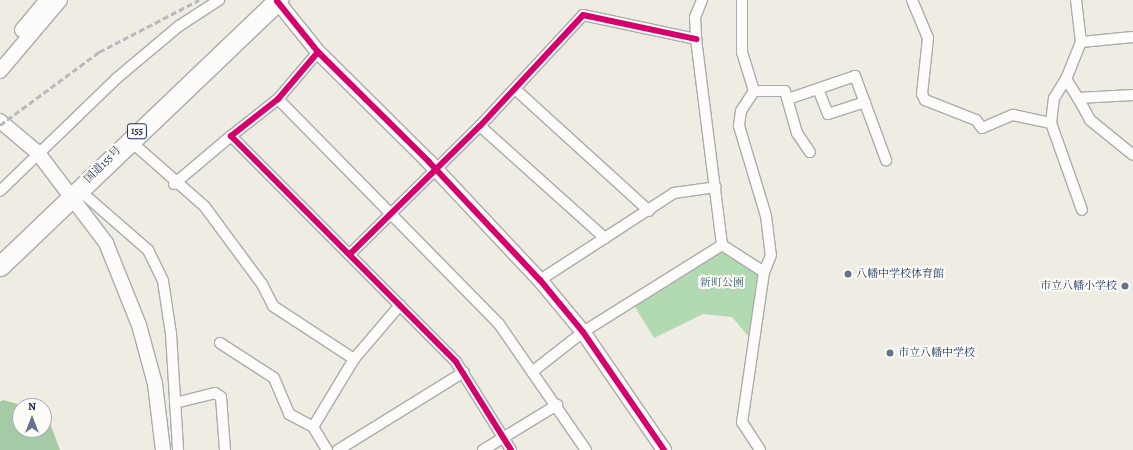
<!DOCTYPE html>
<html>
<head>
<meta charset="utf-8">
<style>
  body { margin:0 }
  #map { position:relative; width:1133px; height:450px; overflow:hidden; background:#efece3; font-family:Alegreya,"Noto Serif JP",serif }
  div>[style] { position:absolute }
  .green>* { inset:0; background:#b2dab2 }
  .forest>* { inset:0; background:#a5cba6 }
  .roads { filter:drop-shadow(1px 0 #abacac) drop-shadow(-1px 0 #abacac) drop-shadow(0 1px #abacac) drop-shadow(0 -1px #abacac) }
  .street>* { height:10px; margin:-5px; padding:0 5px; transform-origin:5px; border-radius:5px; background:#fdfcfb }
  .secondary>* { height:14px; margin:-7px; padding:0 7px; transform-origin:7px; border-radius:7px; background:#fdfcfb }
  .highway>* { height:19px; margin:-9.5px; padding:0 9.5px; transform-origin:9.5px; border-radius:9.5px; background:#fdfcfb }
  .rail>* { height:3px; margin-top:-1.5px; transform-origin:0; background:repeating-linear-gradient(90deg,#b7b9bd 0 6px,transparent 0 9px) }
  .cycleway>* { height:6px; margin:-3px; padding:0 3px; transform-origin:3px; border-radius:3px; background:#d6006c }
  .dots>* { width:11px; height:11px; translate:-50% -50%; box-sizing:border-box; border:2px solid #fdfcf7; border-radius:50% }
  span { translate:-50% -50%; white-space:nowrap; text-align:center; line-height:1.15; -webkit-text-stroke:4px #fdfcf7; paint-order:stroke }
  .shield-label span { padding:1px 3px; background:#fdfcf7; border:1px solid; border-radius:3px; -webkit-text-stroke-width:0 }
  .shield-label { font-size:10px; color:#1b2f5e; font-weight:700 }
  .street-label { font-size:11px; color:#1b2f5e }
  .poi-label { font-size:11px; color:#1b2f5e }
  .left { translate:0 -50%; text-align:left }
  .right { translate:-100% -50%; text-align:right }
  .park-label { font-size:11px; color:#3a5e6b }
  .north { position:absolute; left:12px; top:398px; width:40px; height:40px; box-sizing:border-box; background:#fdfcf7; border:1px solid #a3aaba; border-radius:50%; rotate:0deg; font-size:11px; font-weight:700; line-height:16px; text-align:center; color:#1b2f5e }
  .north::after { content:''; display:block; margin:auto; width:14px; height:18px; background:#65718d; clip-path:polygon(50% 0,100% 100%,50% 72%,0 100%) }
</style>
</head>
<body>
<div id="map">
  <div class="green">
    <div style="clip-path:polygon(722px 245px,764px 272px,754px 343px,732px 317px,703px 314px,654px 338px,632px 302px)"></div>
  </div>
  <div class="forest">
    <div style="clip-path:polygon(3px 400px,25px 406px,20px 406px,20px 430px,44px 430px,44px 416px,48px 418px,60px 450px,0 450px,0 402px)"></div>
  </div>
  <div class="roads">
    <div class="street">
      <div style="left:702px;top:0;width:18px;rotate:112deg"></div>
      <div style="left:695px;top:17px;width:22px;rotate:87deg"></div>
      <div style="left:696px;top:39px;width:208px;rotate:82.8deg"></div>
      <div style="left:742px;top:0;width:52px;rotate:90deg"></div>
      <div style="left:742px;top:52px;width:41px;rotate:72.9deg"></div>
      <div style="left:754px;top:91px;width:24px;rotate:123deg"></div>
      <div style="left:741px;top:111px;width:15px;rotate:98deg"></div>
      <div style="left:739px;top:126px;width:94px;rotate:73.3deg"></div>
      <div style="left:766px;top:216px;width:39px;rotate:83deg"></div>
      <div style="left:771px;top:255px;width:18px;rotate:112deg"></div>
      <div style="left:912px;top:0;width:41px;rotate:67.2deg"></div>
      <div style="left:928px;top:38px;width:56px;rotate:96.1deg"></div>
      <div style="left:922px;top:94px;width:7px;rotate:63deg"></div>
      <div style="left:925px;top:100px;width:55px;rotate:21.4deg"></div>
      <div style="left:976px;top:120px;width:10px;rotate:53deg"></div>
      <div style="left:982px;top:128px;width:34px;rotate:-23deg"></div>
      <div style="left:1013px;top:115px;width:39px;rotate:12deg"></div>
      <div style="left:1076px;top:0;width:42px;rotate:83.2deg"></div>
      <div style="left:1081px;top:42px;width:40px;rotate:112deg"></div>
      <div style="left:1066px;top:79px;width:22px;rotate:122deg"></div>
      <div style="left:1054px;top:98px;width:25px;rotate:97deg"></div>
      <div style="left:1051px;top:123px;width:92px;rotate:70.4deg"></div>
      <div style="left:1081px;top:42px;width:52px;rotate:-5.5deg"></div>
      <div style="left:318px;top:52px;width:62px;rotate:130.4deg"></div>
      <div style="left:278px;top:99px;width:60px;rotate:141.8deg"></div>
      <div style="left:231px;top:136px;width:319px;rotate:45.1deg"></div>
      <div style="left:456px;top:362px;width:104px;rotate:58deg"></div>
      <div style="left:1066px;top:79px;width:22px;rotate:58deg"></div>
      <div style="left:1078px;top:98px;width:55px;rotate:-3.1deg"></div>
      <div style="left:515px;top:89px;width:181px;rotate:42.3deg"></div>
      <div style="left:818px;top:89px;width:27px;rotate:68deg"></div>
      <div style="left:828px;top:114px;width:39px;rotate:-18deg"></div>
      <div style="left:754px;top:91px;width:31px"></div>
      <div style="left:785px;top:91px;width:44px;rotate:74.1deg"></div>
      <div style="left:797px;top:133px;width:23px;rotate:56deg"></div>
      <div style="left:1078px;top:98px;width:25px;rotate:61deg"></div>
      <div style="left:1090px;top:120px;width:55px;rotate:39.1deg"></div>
      <div style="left:278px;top:99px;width:315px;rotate:45.5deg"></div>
      <div style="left:499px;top:324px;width:153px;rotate:55.4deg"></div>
      <div style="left:788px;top:99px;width:71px;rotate:-18.9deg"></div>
      <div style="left:855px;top:76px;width:90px;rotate:69.7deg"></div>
      <div style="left:480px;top:126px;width:168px;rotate:41.9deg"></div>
      <div style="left:128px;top:139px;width:103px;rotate:41.4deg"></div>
      <div style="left:205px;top:207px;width:96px;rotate:53.5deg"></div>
      <div style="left:262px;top:284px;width:25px;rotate:63deg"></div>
      <div style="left:273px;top:306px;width:97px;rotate:33.2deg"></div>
      <div style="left:174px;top:184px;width:75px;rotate:-40.1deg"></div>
      <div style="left:78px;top:189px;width:93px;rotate:41.1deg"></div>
      <div style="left:148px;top:250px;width:34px;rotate:64deg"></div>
      <div style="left:163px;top:281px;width:54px;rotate:81.4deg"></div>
      <div style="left:171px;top:334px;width:116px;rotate:86.5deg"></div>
      <div style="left:0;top:191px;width:163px;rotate:-44deg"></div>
      <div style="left:117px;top:78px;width:81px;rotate:-40deg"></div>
      <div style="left:179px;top:26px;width:48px;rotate:-33deg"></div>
      <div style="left:722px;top:245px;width:50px;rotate:32.7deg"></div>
      <div style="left:764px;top:272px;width:152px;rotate:98.3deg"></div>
      <div style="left:742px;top:422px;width:33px;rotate:57deg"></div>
      <div style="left:350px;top:254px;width:182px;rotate:-44.6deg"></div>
      <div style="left:480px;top:126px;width:151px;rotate:-47.1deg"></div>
      <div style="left:583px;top:15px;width:116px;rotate:12deg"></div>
      <div style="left:540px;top:280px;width:160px;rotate:-33deg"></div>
      <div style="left:674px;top:193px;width:42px;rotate:-8.1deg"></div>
      <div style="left:220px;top:343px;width:64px;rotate:32.9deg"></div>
      <div style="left:274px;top:378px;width:39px;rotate:67deg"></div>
      <div style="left:289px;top:414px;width:27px;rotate:28deg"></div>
      <div style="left:532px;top:372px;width:65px;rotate:-38.1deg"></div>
      <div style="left:583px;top:332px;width:164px;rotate:-32deg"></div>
      <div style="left:175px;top:403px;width:41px;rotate:-14deg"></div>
      <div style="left:215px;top:393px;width:7px;rotate:34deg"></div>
      <div style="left:221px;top:397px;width:53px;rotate:85.7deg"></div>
      <div style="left:327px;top:450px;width:27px;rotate:-121deg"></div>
      <div style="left:313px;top:427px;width:79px;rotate:-58.9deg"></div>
      <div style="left:354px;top:359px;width:71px;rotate:-49.6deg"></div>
      <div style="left:338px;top:450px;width:148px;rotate:-31.8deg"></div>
      <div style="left:483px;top:450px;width:87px;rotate:-31.3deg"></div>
    </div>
    <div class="secondary">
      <div style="left:277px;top:1px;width:65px;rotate:51.2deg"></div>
      <div style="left:318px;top:52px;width:156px;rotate:44.7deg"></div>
      <div style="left:429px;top:162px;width:162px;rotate:46.8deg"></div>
      <div style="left:540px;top:280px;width:67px;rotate:50.4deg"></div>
      <div style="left:583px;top:332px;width:143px;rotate:55.5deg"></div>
      <div style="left:22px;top:30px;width:39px;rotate:-50deg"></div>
      <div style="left:0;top:71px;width:93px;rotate:-49.8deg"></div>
      <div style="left:0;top:121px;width:50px;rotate:40.1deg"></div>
      <div style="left:38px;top:153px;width:113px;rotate:52.9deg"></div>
      <div style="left:106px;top:243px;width:88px;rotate:68.1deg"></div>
      <div style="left:139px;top:325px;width:61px;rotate:74.8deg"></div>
      <div style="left:155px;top:384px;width:66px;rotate:83.1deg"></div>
    </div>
    <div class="highway">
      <div style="left:0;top:266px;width:385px;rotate:-43.7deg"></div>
    </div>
  </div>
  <div class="rail">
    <div style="left:0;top:125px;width:123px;rotate:-36.4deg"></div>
    <div style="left:99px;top:52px;width:113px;rotate:-27.5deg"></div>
  </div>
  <div class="cycleway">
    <div style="left:277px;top:1px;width:65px;rotate:51.2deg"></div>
    <div style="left:318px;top:52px;width:156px;rotate:44.7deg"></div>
    <div style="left:429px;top:162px;width:162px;rotate:46.8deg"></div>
    <div style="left:540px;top:280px;width:67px;rotate:50.4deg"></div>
    <div style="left:583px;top:332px;width:143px;rotate:55.5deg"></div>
    <div style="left:318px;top:52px;width:62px;rotate:130.4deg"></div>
    <div style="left:278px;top:99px;width:60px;rotate:141.8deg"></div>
    <div style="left:231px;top:136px;width:319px;rotate:45.1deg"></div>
    <div style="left:456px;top:362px;width:104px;rotate:58deg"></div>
    <div style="left:350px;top:254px;width:182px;rotate:-44.6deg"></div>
    <div style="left:480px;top:126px;width:151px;rotate:-47.1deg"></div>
    <div style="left:583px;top:15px;width:116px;rotate:12deg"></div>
  </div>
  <div class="dots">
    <div style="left:848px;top:274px;background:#65718d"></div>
    <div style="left:1125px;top:286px;background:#65718d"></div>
    <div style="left:890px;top:353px;background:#65718d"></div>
  </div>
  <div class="shield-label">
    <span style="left:137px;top:131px">155</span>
  </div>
  <div class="street-label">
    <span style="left:103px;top:165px;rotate:-45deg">国道155号</span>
  </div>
  <div class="poi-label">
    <span class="left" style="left:856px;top:274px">八幡中学校体育館</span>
    <span class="right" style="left:1117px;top:286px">市立八幡小学校</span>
    <span class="left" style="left:898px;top:353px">市立八幡中学校</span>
  </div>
  <div class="park-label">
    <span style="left:722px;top:283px">新町公園</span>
  </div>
  <div class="north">N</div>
</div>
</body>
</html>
